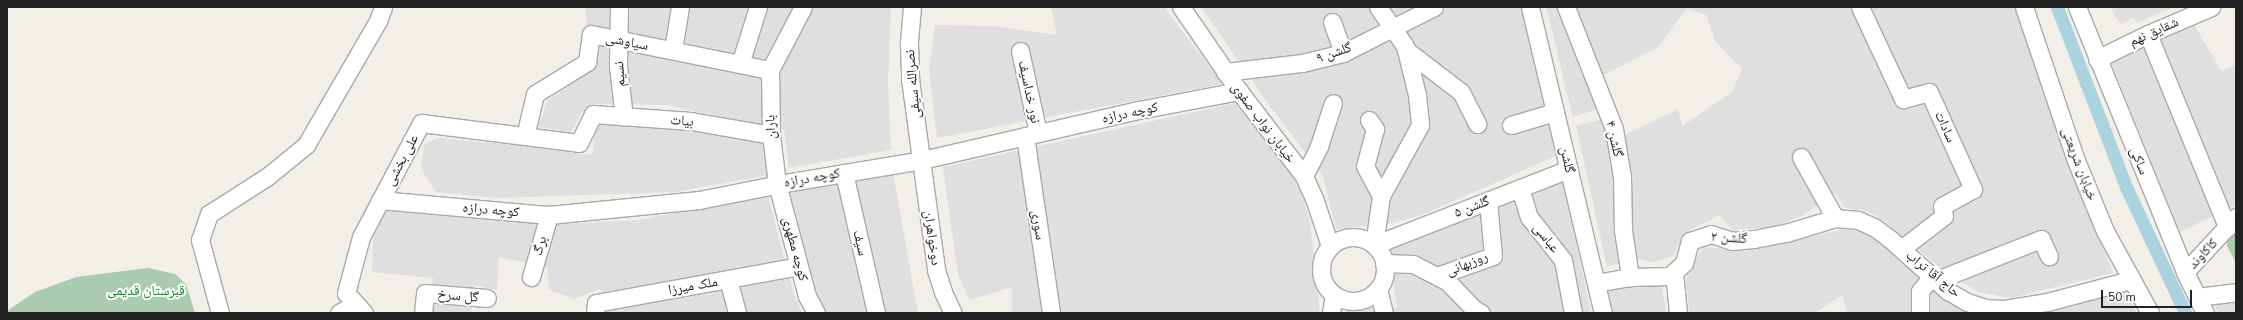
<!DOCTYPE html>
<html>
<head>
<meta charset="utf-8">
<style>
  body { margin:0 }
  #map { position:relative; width:2243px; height:320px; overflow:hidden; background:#f2efe9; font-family:"Nunito Sans","Noto Naskh Arabic",sans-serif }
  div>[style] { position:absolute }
  .residential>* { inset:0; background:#e0dfdf }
  .cemetery>* { inset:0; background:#aacbaf }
  .canal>* { height:13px; margin:-6.5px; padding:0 6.5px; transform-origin:6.5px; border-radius:6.5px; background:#aad3df }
  .roads { filter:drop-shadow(1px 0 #a9a9a9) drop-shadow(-1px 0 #a9a9a9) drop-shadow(0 1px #a9a9a9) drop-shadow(0 -1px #a9a9a9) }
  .minor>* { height:17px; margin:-8.5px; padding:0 8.5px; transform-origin:8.5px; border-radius:8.5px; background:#fff }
  .minor>.ring { margin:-8.5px; padding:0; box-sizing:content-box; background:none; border:17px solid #fff; border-radius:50% }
  span { translate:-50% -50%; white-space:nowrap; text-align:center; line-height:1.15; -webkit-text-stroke:4px #fff; paint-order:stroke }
  .street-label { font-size:14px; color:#222 }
  .park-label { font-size:14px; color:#0c8416 }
  .frame { position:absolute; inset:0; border:8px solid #222; pointer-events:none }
  .scale { position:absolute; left:2101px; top:290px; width:91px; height:18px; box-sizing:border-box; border:2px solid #222; border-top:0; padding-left:5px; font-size:12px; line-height:14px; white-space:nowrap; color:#222; -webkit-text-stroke:3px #fff; paint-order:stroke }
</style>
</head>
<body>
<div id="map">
  <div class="residential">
    <div style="clip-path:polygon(585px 7px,891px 7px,888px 82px,891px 150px,789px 168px,784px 130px,667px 105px,595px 104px,582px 112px,571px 132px,538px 127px,547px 101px,584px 75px,587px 25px)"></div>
    <div style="clip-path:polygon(1051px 7px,1164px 7px,1223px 84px,937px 138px,929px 70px,935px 25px,994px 26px,1057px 35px)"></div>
    <div style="clip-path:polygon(1201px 7px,1522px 7px,1556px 156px,1422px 215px,1393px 223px,1336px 229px,1323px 176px,1269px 105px)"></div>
    <div style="clip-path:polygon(1546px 7px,2016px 7px,2048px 105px,2113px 273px,2011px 298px,1978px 292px,1939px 267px,1883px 220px,1867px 211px,1846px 208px,1834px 193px,1802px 216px,1773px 227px,1733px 230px,1719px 215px,1683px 234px,1674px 255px,1653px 263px,1638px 258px,1607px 267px,1576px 126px,1605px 118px,1625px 135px,1678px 109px,1682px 126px,1732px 92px,1742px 69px,1715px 41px,1706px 15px,1687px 8px,1658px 47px,1604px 75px,1598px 109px,1573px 117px)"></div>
    <div style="clip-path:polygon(2110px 7px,2173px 7px,2137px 23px,2133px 17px,2121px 25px)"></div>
    <div style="clip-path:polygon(2194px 24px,2221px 71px,2236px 65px,2236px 203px,2232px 207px,2180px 232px,2111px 62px)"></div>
    <div style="clip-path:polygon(1235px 103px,1290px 173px,1300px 190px,1310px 221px,1320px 313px,1012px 313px,1012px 287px,970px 300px,958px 275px,943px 167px)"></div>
    <div style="clip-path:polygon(596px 124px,677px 128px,763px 141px,768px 175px,675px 192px,498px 198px,436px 192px,421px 169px,424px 145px,438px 138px,526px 146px,592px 155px)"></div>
    <div style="clip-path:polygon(893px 173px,918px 313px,826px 313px,815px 293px,788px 189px)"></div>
    <div style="clip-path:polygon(1563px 180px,1591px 313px,1346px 313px,1347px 308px,1397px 308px,1388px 244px,1415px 238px)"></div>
    <div style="clip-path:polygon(768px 196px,794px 294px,802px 313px,605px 313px,607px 310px,600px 289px,574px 299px,549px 290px,547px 267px,499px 257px,497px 290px,474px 285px,471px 313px,431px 313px,433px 278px,372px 272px,373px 238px,384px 210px,484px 220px,562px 224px,638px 220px)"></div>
    <div style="clip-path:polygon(1844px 229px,1864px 233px,1881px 242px,1934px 290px,1968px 313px,1847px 313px,1842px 295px,1815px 313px,1689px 313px,1686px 279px,1694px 260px,1704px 247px,1747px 251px)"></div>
    <div style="clip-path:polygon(1662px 285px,1666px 313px,1613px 313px,1608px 290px,1636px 286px)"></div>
    <div style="clip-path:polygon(2124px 290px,2137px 313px,2040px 313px)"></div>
    <div style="clip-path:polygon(2236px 296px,2236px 313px,2217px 313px,2214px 305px,2217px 299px)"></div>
  </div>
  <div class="cemetery">
    <div style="clip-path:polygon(2236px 225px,2236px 263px,2227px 246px,2227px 236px)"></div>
    <div style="clip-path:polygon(148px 268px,175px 274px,186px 284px,195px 313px,7px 313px,7px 311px,35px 292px,76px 277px)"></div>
  </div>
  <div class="canal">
    <div style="left:2057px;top:7px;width:195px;rotate:69deg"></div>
    <div style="left:2127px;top:189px;width:137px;rotate:64.9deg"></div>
  </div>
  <div class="roads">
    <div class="minor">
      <div style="left:619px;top:7px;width:59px;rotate:91deg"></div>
      <div style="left:618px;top:66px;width:51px;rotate:83.3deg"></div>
      <div style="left:803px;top:7px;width:71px;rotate:117.6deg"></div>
      <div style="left:770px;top:70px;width:65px;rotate:89.1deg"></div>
      <div style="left:771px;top:135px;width:49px;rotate:83deg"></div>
      <div style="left:777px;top:184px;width:116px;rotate:75deg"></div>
      <div style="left:807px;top:296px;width:19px;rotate:62deg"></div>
      <div style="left:912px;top:7px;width:37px;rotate:95deg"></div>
      <div style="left:909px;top:44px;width:35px;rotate:88deg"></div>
      <div style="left:910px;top:79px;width:193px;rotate:82.2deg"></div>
      <div style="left:936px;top:270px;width:23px;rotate:72deg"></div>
      <div style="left:943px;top:292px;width:23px;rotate:65deg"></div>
      <div style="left:1181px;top:7px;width:102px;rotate:55.4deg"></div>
      <div style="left:1239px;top:91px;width:107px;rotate:52.6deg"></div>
      <div style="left:1304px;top:176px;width:24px;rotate:66deg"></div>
      <div style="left:1314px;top:198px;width:51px;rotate:71.6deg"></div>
      <div style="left:1378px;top:7px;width:47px;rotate:55.3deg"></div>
      <div style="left:1405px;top:46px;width:50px;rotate:76.2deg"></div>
      <div style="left:1417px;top:95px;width:30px;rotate:84deg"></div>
      <div style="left:1420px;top:125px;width:81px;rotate:118.8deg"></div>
      <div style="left:1381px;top:196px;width:49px;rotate:98.1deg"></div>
      <div style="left:1374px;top:245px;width:209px;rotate:-21.3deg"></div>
      <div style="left:1530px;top:7px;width:315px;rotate:76.6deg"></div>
      <div style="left:1566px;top:7px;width:131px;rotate:68.5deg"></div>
      <div style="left:1614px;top:129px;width:49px;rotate:80.5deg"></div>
      <div style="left:1622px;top:177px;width:53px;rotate:88.9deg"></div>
      <div style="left:1623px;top:230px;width:48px;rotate:81.5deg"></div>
      <div style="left:1860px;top:7px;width:102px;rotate:64.9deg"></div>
      <div style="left:1903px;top:99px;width:27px;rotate:-15deg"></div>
      <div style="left:1929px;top:92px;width:107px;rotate:65.6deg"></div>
      <div style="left:1973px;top:189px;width:35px;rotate:151deg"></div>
      <div style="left:1942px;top:206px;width:10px;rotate:79deg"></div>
      <div style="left:1944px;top:216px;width:54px;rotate:142.5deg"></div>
      <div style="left:2024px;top:7px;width:159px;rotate:71.3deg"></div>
      <div style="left:2075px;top:158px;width:79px;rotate:67.7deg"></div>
      <div style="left:2105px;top:231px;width:94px;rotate:61.2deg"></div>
      <div style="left:2077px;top:7px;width:286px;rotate:67.8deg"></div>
      <div style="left:2185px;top:272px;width:46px;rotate:64deg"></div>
      <div style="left:1332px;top:22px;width:33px;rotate:70deg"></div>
      <div style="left:2148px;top:34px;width:209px;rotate:67.7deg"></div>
      <div style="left:673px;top:50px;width:44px;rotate:-80.8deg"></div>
      <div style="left:1406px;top:50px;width:69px;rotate:37.4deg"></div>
      <div style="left:1461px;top:92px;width:36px;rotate:63deg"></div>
      <div style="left:1020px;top:51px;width:84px;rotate:77.6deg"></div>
      <div style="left:2097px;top:59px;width:57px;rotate:-26.1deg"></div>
      <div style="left:2148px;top:34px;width:69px;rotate:-23.2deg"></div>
      <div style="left:740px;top:64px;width:60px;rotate:-72.5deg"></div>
      <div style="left:1225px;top:72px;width:78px;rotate:-6.7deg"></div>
      <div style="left:1302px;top:63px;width:42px;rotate:-13.7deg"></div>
      <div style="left:1343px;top:53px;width:102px;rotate:-26.8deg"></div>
      <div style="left:1369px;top:120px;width:11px;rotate:56deg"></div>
      <div style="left:1375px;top:129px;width:38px;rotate:105deg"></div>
      <div style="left:1365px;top:166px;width:34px;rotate:62deg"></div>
      <div style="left:1511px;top:125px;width:46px;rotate:-16.5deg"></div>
      <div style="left:525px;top:136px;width:43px;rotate:-76.6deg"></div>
      <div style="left:535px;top:94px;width:61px;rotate:-31.6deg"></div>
      <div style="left:587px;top:62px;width:28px;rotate:-82deg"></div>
      <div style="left:591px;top:34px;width:183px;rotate:11.4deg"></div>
      <div style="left:1025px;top:136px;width:179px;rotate:81.6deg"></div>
      <div style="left:1801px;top:157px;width:70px;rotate:60.9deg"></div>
      <div style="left:844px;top:173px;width:144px;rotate:77.1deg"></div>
      <div style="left:1304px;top:176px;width:34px;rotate:-63deg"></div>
      <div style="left:1319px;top:146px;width:45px;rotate:-72deg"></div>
      <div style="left:1520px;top:188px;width:30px;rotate:73deg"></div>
      <div style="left:1529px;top:217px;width:55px;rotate:51.7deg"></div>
      <div style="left:1563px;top:260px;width:54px;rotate:79.3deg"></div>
      <div style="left:380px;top:200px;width:170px;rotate:5.1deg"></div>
      <div style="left:549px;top:215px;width:151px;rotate:-5.7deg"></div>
      <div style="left:699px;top:200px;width:88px;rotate:-11.2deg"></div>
      <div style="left:785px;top:183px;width:139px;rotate:-9.5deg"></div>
      <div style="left:922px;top:160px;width:223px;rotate:-13deg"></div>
      <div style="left:1139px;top:110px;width:102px;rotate:-10.8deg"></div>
      <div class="ring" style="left:1321px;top:237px;width:47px;height:47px"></div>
      <div style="left:1384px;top:263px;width:29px;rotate:2deg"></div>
      <div style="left:1413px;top:264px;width:38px;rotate:27deg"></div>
      <div style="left:1447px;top:281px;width:39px;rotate:46deg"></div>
      <div style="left:1474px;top:309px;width:8px;rotate:30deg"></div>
      <div style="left:1674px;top:272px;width:41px;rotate:84.4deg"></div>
      <div style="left:2185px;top:272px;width:75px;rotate:-47.2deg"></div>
      <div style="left:1437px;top:276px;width:59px;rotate:-19.7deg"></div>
      <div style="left:1493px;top:256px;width:55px;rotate:-95.2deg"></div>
      <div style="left:531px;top:277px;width:65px;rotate:-73.8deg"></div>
      <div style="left:728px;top:279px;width:35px;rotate:75deg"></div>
      <div style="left:1937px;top:280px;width:112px;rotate:-21.5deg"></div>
      <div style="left:2041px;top:239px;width:19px;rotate:65deg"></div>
      <div style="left:1596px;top:283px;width:35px;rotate:-10deg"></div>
      <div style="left:1630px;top:277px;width:40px;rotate:-1.4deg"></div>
      <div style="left:1670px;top:276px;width:19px;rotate:-43deg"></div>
      <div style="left:1684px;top:263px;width:23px;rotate:-75deg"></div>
      <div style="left:1690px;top:241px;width:22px;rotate:-18deg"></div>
      <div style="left:1711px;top:234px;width:22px;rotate:18deg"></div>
      <div style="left:1732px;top:241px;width:22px;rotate:-5deg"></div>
      <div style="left:1754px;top:239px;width:33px;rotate:-11deg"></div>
      <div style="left:1786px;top:233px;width:51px;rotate:-17deg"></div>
      <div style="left:1835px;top:218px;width:23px;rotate:5deg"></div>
      <div style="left:1858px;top:220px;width:17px;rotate:24deg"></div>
      <div style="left:1874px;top:227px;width:20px;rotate:37deg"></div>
      <div style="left:1890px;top:239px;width:78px;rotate:41.9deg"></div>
      <div style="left:1948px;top:291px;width:22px;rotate:30deg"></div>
      <div style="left:1967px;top:302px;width:19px;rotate:18deg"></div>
      <div style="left:1985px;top:308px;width:19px;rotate:3deg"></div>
      <div style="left:2004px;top:309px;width:44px;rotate:-9.2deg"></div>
      <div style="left:2047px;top:302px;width:86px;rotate:-14.8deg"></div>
      <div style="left:1378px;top:289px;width:25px;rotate:76deg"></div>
      <div style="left:2197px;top:297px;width:39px;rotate:-7deg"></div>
      <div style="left:220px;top:313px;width:76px;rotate:-105.3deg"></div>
      <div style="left:200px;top:240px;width:28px;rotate:-71deg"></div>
      <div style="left:209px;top:214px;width:70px;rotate:-32.8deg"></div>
      <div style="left:268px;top:176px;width:49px;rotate:-39.2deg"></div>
      <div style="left:306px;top:145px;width:143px;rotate:-59.9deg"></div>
      <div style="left:378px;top:21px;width:15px;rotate:-70deg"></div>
      <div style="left:339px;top:313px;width:18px;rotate:-29deg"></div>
      <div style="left:364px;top:313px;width:27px;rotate:-132deg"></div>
      <div style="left:346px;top:293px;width:58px;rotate:-75deg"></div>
      <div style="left:361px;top:237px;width:129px;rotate:-62.2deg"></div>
      <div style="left:421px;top:123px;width:159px;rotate:7.2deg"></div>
      <div style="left:579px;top:143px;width:32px;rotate:-64deg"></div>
      <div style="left:593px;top:114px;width:98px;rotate:4.1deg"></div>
      <div style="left:691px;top:121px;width:81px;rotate:9.9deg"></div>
      <div style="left:423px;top:313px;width:20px;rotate:-84deg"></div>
      <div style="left:425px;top:293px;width:62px;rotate:4.6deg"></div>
      <div style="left:595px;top:313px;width:10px;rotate:-84deg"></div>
      <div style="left:596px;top:303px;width:206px;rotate:-10.3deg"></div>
      <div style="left:1331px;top:313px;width:18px;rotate:-81deg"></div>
      <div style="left:1920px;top:313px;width:22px;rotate:-90deg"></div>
      <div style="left:1920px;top:291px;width:19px;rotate:-51deg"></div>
    </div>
  </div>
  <div class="street-label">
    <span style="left:2154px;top:32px;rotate:-24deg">شقایق نهم</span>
    <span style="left:627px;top:42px;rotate:11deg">سیاوشی</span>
    <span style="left:1334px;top:53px;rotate:-19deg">گلشن ۹</span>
    <span style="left:620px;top:74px;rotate:-94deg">نسیم</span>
    <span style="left:913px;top:84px;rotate:-95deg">نصرالله سیفی</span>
    <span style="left:1029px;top:92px;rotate:78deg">نور خداسیف</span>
    <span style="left:1130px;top:113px;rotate:-12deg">کوچه درازه</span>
    <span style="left:682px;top:121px;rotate:5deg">بیات</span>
    <span style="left:1263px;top:123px;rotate:53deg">خیابان نواب صفوی</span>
    <span style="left:771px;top:127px;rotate:-93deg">باران</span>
    <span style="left:1945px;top:127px;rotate:66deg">سادات</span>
    <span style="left:1614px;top:139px;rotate:77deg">گلشن ۴</span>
    <span style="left:402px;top:160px;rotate:-62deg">علی بخشی</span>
    <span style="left:1567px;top:160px;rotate:77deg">گلشن</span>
    <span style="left:2139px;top:161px;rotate:68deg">ساکی</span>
    <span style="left:2079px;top:164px;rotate:69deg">خیابان شریعتی</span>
    <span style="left:812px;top:178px;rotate:-10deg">کوچه درازه</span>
    <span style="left:1472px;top:207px;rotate:-21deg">گلشن ۵</span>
    <span style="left:491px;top:210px;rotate:5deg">کوچه درازه</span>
    <span style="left:1038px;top:225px;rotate:82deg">سوری</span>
    <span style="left:932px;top:238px;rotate:82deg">دوخواهران</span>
    <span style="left:1546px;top:238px;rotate:51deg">عباسی</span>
    <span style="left:1729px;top:238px;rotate:4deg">گلشن ۲</span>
    <span style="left:860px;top:243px;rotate:77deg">سیف</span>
    <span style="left:540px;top:246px;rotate:-74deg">برگ</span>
    <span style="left:795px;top:249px;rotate:75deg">کوچه مطهری</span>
    <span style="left:2203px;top:254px;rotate:-47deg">کاکاوند</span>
    <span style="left:1467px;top:264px;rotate:-22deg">روزبهانی</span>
    <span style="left:1933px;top:274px;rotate:39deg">حاج آقا تراب</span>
    <span style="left:693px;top:286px;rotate:-10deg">ملک میرزا</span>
    <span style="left:458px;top:296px;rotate:5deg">گل سرخ</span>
  </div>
  <div class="park-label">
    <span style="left:146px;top:291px">قبرستان قدیمی</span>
  </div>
  <div class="frame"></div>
  <div class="scale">50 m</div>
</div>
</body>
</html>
